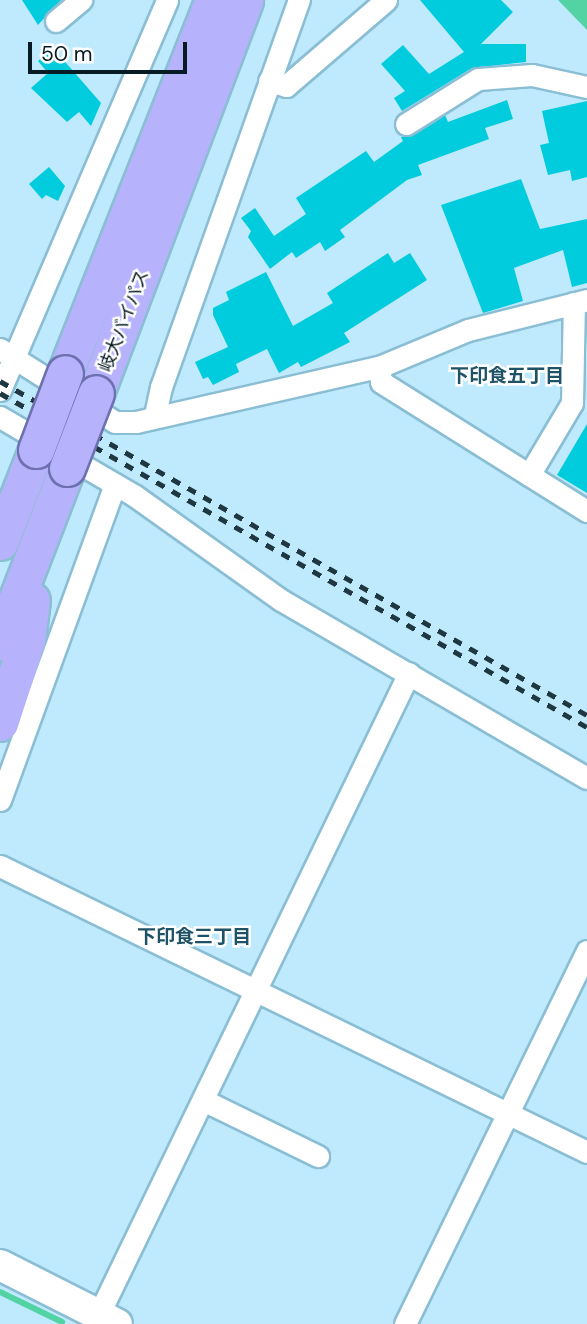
<!DOCTYPE html>
<html>
<head>
<meta charset="utf-8">
<style>
  body { margin:0 }
  #map { position:relative; width:587px; height:1324px; overflow:hidden; background:#bfe9fc; font-family:"DM Sans","Noto Sans JP",sans-serif }
  div>[style] { position:absolute }
  .water>* { inset:0; background:#53d3a4 }
  .stream>* { height:6px; margin:-3px; padding:0 3px; transform-origin:3px; border-radius:3px; background:#53d3a4 }
  .building>* { inset:0; background:#00ccde }
  .roads { filter:drop-shadow(2px 0 #8abed4) drop-shadow(-2px 0 #8abed4) drop-shadow(0 2px #8abed4) drop-shadow(0 -2px #8abed4) }
  .minor>* { height:21px; margin:-10.5px; padding:0 10.5px; transform-origin:10.5px; border-radius:10.5px; background:#fff }
  .secondary>* { height:30px; margin:-15px; padding:0 15px; transform-origin:15px; border-radius:15px; background:#fff }
  .trunk>* { height:35px; margin:-17.5px; padding:0 17.5px; transform-origin:17.5px; border-radius:17.5px; background:#b7b2fc }
  .rail>* { height:5px; margin-top:-2.5px; transform-origin:0; background:repeating-linear-gradient(90deg,#1f3740 0 9px,transparent 0 18px) }
  .bridges { filter:drop-shadow(2px 0 #6d71af) drop-shadow(-2px 0 #6d71af) drop-shadow(0 2px #6d71af) drop-shadow(0 -2px #6d71af) }
  .trunk-bridge>* { height:35px; margin:-17.5px; padding:0 17.5px; transform-origin:17.5px; border-radius:17.5px; background:#b7b2fc }
  span { translate:-50% -50%; white-space:nowrap; text-align:center; line-height:1.15; -webkit-text-stroke:5px #fff; paint-order:stroke }
  .street-label { font-size:18px; color:#061b23 }
  .neighbourhood-label { font-size:19px; color:#1e5266; font-weight:700 }
  .scale { position:absolute; left:28px; top:42px; width:159px; height:32px; box-sizing:border-box; border:4px solid #061b23; border-top:0; padding-left:9px; font-size:21px; line-height:24px; white-space:nowrap; color:#061b23; -webkit-text-stroke:5px #fff; paint-order:stroke }
</style>
</head>
<body>
<div id="map">
  <div class="water">
    <div style="clip-path:polygon(558px 0,587px 0,587px 30px)"></div>
  </div>
  <div class="stream">
    <div style="left:0;top:1292px;width:69px;rotate:25.8deg"></div>
  </div>
  <div class="building">
    <div style="clip-path:polygon(22px 0,61px 0,38px 25px)"></div>
    <div style="clip-path:polygon(420px 0,501px 0,513px 12px,481px 44px,526px 44px,526px 62px,472px 68px,402px 111px,394px 98px,405px 91px,381px 64px,403px 45px,429px 74px,464px 52px)"></div>
    <div style="clip-path:polygon(53px 48px,101px 103px,91px 126px,79px 112px,67px 122px,31px 88px,48px 73px,38px 61px)"></div>
    <div style="clip-path:polygon(507px 100px,513px 119px,485px 128px,489px 139px,418px 165px,422px 175px,407px 180px,340px 230px,345px 237px,325px 251px,320px 242px,296px 258px,292px 252px,270px 269px,248px 237px,251px 231px,241px 218px,255px 208px,274px 236px,306px 214px,296px 198px,366px 151px,374px 162px,403px 141px,401px 137px,413px 135px,445px 115px,448px 122px)"></div>
    <div style="clip-path:polygon(587px 101px,587px 177px,572px 181px,570px 170px,548px 175px,540px 145px,549px 143px,542px 111px)"></div>
    <div style="clip-path:polygon(49px 167px,65px 186px,58px 201px,46px 195px,42px 199px,29px 184px)"></div>
    <div style="clip-path:polygon(521px 179px,540px 229px,587px 219px,587px 283px,572px 287px,563px 250px,514px 268px,523px 301px,483px 313px,441px 205px)"></div>
    <div style="clip-path:polygon(388px 253px,394px 263px,410px 253px,427px 280px,344px 333px,350px 342px,301px 367px,298px 362px,279px 373px,267px 349px,236px 364px,239px 372px,213px 385px,208px 377px,203px 379px,195px 362px,228px 347px,213px 315px,213px 308px,229px 300px,226px 292px,266px 272px,293px 326px,333px 303px,327px 293px)"></div>
    <div style="clip-path:polygon(587px 424px,587px 493px,557px 475px)"></div>
  </div>
  <div class="roads">
    <div class="minor">
      <div style="left:56px;top:21px;width:33px;rotate:-40deg"></div>
      <div style="left:269px;top:81px;width:18px;rotate:16deg"></div>
      <div style="left:286px;top:86px;width:132px;rotate:-40.7deg"></div>
      <div style="left:406px;top:124px;width:85px;rotate:-32deg"></div>
      <div style="left:478px;top:79px;width:54px;rotate:-4.2deg"></div>
      <div style="left:532px;top:75px;width:56px;rotate:12.3deg"></div>
      <div style="left:0;top:349px;width:136px;rotate:32.4deg"></div>
      <div style="left:115px;top:422px;width:21px"></div>
      <div style="left:136px;top:422px;width:249px;rotate:-12.8deg"></div>
      <div style="left:379px;top:367px;width:96px;rotate:-22.6deg"></div>
      <div style="left:468px;top:330px;width:123px;rotate:-14.1deg"></div>
      <div style="left:379px;top:367px;width:15px;rotate:82deg"></div>
      <div style="left:381px;top:382px;width:243px;rotate:32.1deg"></div>
      <div style="left:0;top:390px;width:424px;rotate:-66.8deg"></div>
      <div style="left:155px;top:415px;width:29px;rotate:-78deg"></div>
      <div style="left:161px;top:387px;width:411px;rotate:-70.4deg"></div>
      <div style="left:0;top:417px;width:156px;rotate:30.3deg"></div>
      <div style="left:135px;top:496px;width:179px;rotate:35.5deg"></div>
      <div style="left:281px;top:600px;width:354px;rotate:30.2deg"></div>
      <div style="left:529px;top:475px;width:84px;rotate:-59.2deg"></div>
      <div style="left:572px;top:403px;width:100px;rotate:-88.9deg"></div>
      <div style="left:0;top:800px;width:336px;rotate:-70deg"></div>
      <div style="left:0;top:866px;width:653px;rotate:25.98deg"></div>
      <div style="left:203px;top:1100px;width:128px;rotate:26deg"></div>
      <div style="left:94px;top:1324px;width:723px;rotate:-64.18deg"></div>
      <div style="left:405px;top:1324px;width:415px;rotate:-64deg"></div>
    </div>
    <div class="secondary">
      <div style="left:0;top:1265px;width:131px;rotate:26.8deg"></div>
    </div>
    <div class="trunk">
      <div style="left:65px;top:373px;width:401px;rotate:-68.4deg"></div>
      <div style="left:96px;top:393px;width:420px;rotate:-69.2deg"></div>
      <div style="left:0;top:542px;width:99px;rotate:-68.6deg"></div>
      <div style="left:0;top:642px;width:186px;rotate:-68.9deg"></div>
      <div style="left:0;top:723px;width:87px;rotate:-72deg"></div>
      <div style="left:27px;top:640px;width:40px;rotate:-82.9deg"></div>
    </div>
  </div>
  <div class="rail">
    <div style="left:0;top:381px;width:675px;rotate:29.64deg"></div>
    <div style="left:0;top:393px;width:675px;rotate:29.64deg"></div>
  </div>
  <div class="bridges">
    <div class="trunk-bridge">
      <div style="left:36px;top:450px;width:82px;rotate:-69.4deg"></div>
      <div style="left:67px;top:468px;width:80px;rotate:-68.9deg"></div>
    </div>
  </div>
  <div class="street-label">
    <span style="left:124px;top:321px;rotate:-69deg">岐大バイパス</span>
  </div>
  <div class="neighbourhood-label">
    <span style="left:507px;top:376px">下印食五丁目</span>
    <span style="left:194px;top:937px">下印食三丁目</span>
  </div>
  <div class="scale">50 m</div>
</div>
</body>
</html>
